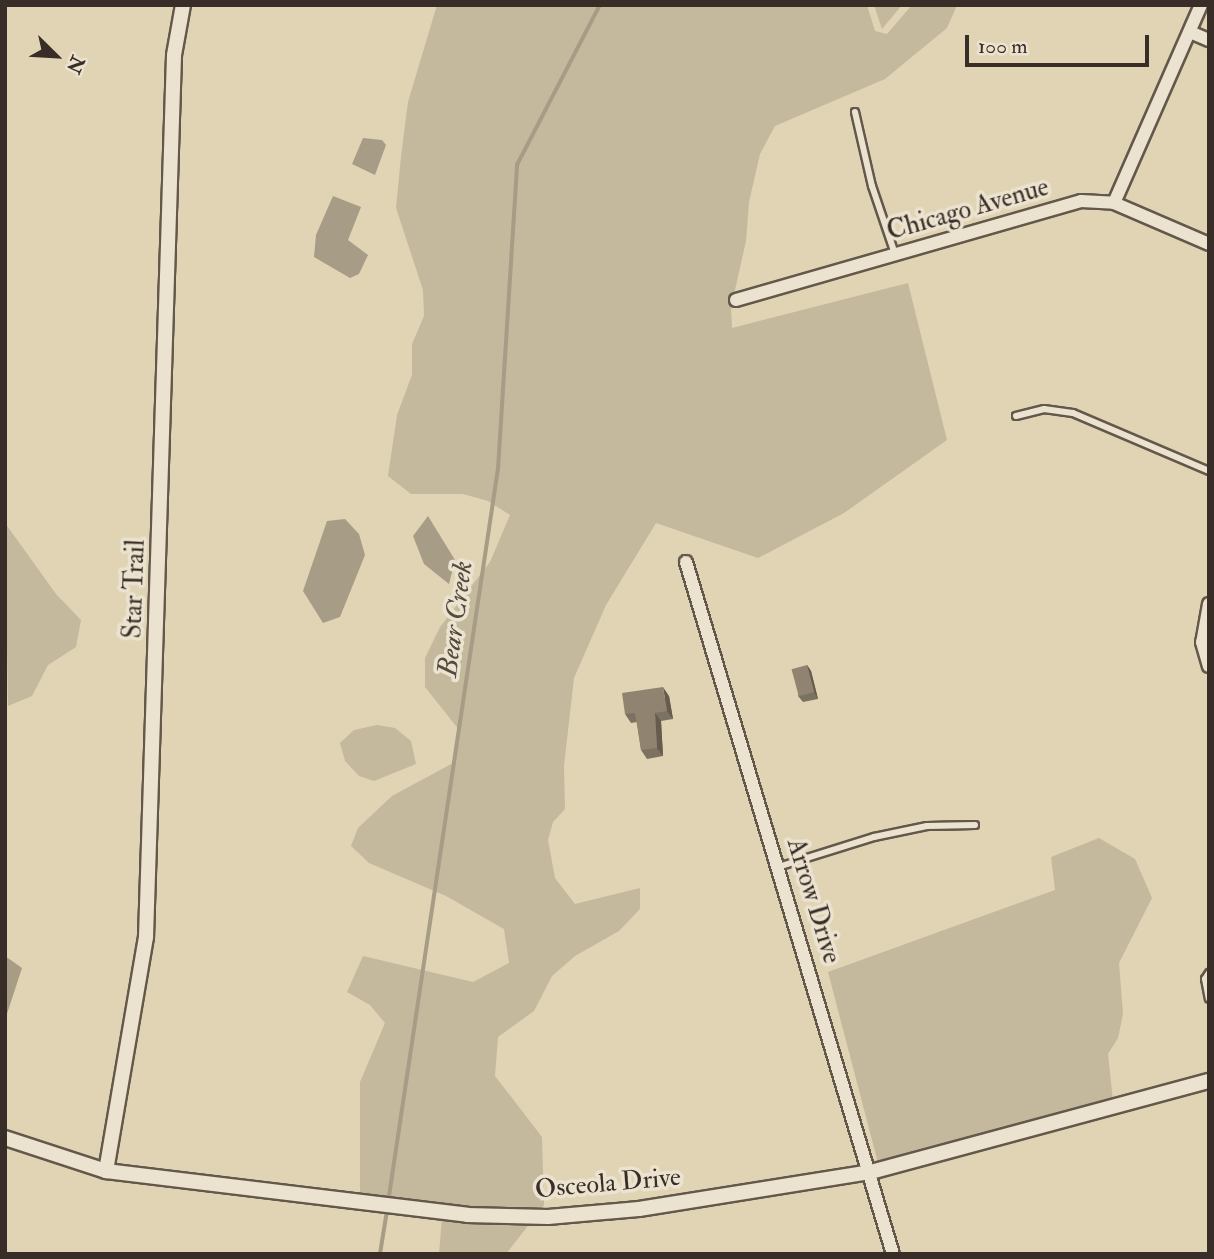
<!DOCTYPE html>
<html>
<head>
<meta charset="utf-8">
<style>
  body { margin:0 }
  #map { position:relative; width:1214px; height:1259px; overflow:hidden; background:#e0d4b5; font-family:"IM FELL Double Pica",serif }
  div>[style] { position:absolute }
  .green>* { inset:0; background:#c4b89d }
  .water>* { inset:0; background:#a79c85 }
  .stream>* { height:3.5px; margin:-1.75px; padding:0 1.75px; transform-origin:1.75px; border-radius:1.75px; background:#a79c85 }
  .roads { filter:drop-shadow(2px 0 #63584a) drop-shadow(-2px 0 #63584a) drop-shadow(0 2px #63584a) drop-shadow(0 -2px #63584a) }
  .service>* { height:6px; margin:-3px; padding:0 3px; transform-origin:3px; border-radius:3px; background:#ebe3cf }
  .minor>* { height:12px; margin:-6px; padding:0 6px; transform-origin:6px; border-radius:6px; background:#ebe3cf }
  .tertiary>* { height:14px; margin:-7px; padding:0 7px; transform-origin:7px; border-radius:7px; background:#ebe3cf }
  .wall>* { inset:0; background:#7c7261 }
  .shaded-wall>* { inset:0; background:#655c4f }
  .building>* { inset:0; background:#908471; transform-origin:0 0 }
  span { translate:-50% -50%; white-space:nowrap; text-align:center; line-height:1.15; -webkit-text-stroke:7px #ebe3cf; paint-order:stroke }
  .street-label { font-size:26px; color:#392e27 }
  .water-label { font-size:28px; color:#544a3e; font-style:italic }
  .frame { position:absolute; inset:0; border:7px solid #392e27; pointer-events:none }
  .north { position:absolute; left:21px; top:21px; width:70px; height:70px; -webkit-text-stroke:5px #ebe3cf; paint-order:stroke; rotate:114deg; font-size:19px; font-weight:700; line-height:28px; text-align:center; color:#392e27 }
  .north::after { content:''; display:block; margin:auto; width:24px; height:32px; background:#392e27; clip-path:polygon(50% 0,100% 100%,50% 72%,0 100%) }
  .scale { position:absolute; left:965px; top:35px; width:184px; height:32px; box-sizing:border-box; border:4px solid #392e27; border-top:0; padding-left:9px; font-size:21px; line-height:24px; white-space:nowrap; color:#392e27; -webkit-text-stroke:5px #ebe3cf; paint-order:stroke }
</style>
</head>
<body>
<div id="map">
  <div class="green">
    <div style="clip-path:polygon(437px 5px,867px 5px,875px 31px,887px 34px,912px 5px,957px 5px,947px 28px,885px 79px,775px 126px,760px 154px,749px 202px,746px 241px,731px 308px,732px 328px,908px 283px,947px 440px,844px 513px,758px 558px,656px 523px,606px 605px,574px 678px,564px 766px,565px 809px,553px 822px,548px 840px,555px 878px,575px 904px,640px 888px,640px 909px,619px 931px,575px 956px,552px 976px,534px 1011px,498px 1037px,495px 1076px,542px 1137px,544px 1205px,540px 1210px,467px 1209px,360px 1193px,360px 1082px,385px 1023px,370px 1005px,347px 992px,363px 956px,473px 982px,509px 963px,504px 929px,446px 896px,369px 863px,351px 846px,358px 828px,392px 796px,455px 762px,460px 731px,425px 687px,425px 658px,440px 627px,490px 562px,510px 515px,488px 501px,463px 494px,411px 494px,388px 476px,397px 415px,412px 375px,412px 344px,424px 316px,423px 290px,396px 208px,401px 157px,408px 102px)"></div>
    <div style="clip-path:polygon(874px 5px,902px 5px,882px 29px)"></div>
    <div style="clip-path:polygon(5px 523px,56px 594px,81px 620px,76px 647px,48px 665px,32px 696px,8px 706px)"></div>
    <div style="clip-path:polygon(377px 725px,395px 728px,411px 741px,416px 764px,374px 781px,359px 776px,345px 761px,340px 743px,354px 730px)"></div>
    <div style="clip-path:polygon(1099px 838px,1135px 859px,1152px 898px,1119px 963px,1123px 1014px,1118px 1038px,1108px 1054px,1113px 1101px,878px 1163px,828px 972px,1055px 890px,1051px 857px)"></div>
    <div style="clip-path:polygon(442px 1218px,530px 1223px,506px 1254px,439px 1254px)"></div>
  </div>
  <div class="water">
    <div style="clip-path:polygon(363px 138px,382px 140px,386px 145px,375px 175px,352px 164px)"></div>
    <div style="clip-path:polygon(333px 196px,361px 207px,348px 240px,368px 255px,359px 274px,350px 278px,314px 257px,316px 235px)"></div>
    <div style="clip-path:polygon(428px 516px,455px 560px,449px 584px,424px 564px,413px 536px)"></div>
    <div style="clip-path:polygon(345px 519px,359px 534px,365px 555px,340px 617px,323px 623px,303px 591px,327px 521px)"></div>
    <div style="clip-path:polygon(5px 956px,22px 968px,5px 1020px)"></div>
  </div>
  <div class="stream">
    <div style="left:388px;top:1203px;width:742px;rotate:-81.48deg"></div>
    <div style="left:498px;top:469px;width:305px;rotate:-86.4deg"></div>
    <div style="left:517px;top:165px;width:180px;rotate:-62.6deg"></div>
    <div style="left:380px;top:1254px;width:44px;rotate:-80.8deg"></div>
  </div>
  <div class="roads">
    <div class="service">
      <div style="left:855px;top:112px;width:76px;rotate:77.1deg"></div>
      <div style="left:872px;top:186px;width:72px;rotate:71.3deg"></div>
      <div style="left:1016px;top:416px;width:29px;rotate:-14deg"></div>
      <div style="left:1044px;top:409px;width:29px;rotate:8deg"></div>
      <div style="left:1073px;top:413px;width:148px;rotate:23.1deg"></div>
      <div style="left:778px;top:867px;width:101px;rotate:-17.4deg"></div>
      <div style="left:874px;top:837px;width:54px;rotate:-11.7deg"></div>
      <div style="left:927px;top:826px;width:48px;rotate:-1.2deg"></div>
      <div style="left:1209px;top:973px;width:7px;rotate:124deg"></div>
      <div style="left:1205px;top:979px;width:20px;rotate:79deg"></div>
    </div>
    <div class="minor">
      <div style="left:1190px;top:32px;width:21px;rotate:23deg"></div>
      <div style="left:1114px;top:203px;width:216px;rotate:-66.3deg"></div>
      <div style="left:736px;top:300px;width:359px;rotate:-16deg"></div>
      <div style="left:1081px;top:201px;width:33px;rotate:3deg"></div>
      <div style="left:1114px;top:203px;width:103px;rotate:23.3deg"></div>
      <div style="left:686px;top:562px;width:722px;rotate:73.35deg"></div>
      <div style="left:1209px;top:604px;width:39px;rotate:100deg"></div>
      <div style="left:1202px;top:642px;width:25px;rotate:74deg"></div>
    </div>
    <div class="tertiary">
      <div style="left:5px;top:1138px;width:106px;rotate:18.1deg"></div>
      <div style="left:106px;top:1171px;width:364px;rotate:6.9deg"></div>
      <div style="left:467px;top:1215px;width:81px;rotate:1.4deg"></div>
      <div style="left:548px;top:1217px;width:91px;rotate:-5deg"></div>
      <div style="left:639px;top:1209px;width:235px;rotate:-9.1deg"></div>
      <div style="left:871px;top:1172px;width:350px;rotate:-15.1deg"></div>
      <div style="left:106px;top:1171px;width:237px;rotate:-80.3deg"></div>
      <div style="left:146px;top:937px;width:882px;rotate:-88.18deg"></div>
      <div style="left:174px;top:55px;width:51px;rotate:-79.8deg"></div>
    </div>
  </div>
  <div class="wall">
    <div style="clip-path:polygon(807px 665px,811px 671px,818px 699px,803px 702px,798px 696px)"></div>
    <div style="clip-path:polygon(669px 696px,673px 719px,661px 721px,663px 756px,647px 759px,641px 750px,637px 722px,631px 723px,625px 714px)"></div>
  </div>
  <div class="shaded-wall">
    <div style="clip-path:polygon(807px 665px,811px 671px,818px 699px,814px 692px)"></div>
    <div style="clip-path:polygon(663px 687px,669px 696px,673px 719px,667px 711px)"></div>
    <div style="clip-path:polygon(655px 713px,661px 721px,663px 756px,657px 748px)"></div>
  </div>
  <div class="building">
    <div style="left:807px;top:665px;width:28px;height:16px;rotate:75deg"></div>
    <div style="clip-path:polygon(663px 687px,667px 711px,655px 713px,657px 748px,641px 750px,635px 713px,625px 714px,622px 693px)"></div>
  </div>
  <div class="street-label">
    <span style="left:968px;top:210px;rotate:-16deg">Chicago Avenue</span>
    <span style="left:135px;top:589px;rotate:-88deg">Star Trail</span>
    <span style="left:813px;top:901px;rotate:73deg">Arrow Drive</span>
    <span style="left:608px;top:1184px;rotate:-5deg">Osceola Drive</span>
  </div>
  <div class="water-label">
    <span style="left:456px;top:619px;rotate:-82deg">Bear Creek</span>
  </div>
  <div class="frame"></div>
  <div class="north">N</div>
  <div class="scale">100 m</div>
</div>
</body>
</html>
